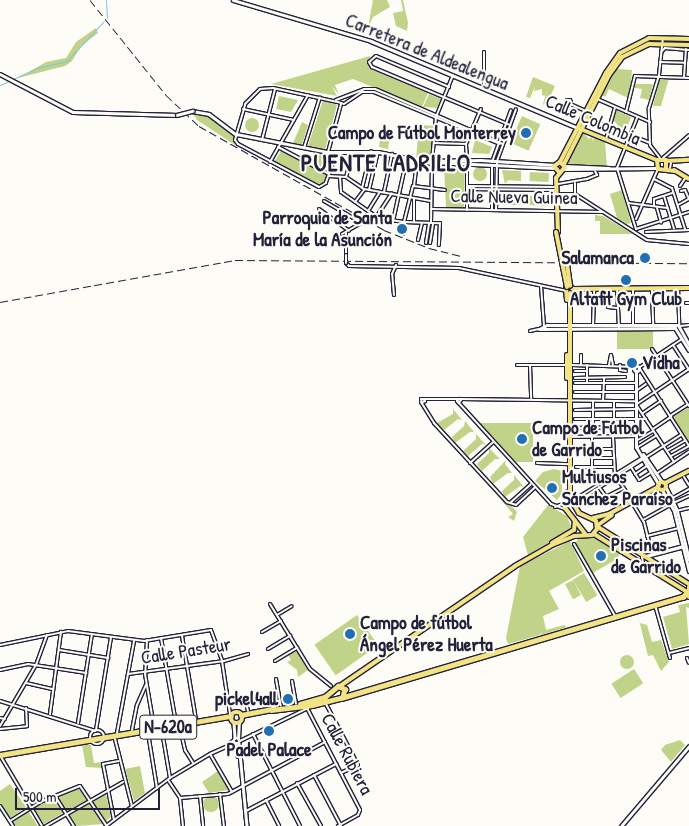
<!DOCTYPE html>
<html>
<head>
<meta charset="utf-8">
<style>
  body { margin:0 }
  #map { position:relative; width:689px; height:826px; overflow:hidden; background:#fdfcf7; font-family:"Patrick Hand",sans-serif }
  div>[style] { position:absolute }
  .green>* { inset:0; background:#c0d388; transform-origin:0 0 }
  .round { border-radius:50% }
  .stream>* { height:1px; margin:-0.5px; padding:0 0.5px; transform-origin:0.5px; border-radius:0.5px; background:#80c2e1 }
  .roads { filter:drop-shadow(1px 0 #22223b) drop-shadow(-1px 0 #22223b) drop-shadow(0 1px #22223b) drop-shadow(0 -1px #22223b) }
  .minor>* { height:2px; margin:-1px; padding:0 1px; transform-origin:1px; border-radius:1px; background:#fdfcf7 }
  .minor>.ring { margin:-1px; padding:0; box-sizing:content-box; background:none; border:2px solid #fdfcf7; border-radius:50% }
  .tertiary>* { height:2.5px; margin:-1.25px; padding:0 1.25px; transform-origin:1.25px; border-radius:1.25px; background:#fdfcf7 }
  .tertiary>.ring { margin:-1.25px; padding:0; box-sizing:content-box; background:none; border:2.5px solid #fdfcf7; border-radius:50% }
  .secondary>* { height:3px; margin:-1.5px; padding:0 1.5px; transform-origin:1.5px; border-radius:1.5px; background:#fdfcf7 }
  .secondary>.ring { margin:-1.5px; padding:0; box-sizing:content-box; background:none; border:3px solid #fdfcf7; border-radius:50% }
  .primary>* { height:4px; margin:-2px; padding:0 2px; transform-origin:2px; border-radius:2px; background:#f4e382 }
  .primary>.ring { margin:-2px; padding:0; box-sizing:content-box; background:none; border:4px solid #f4e382; border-radius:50% }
  .trunk>* { height:4.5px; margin:-2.25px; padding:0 2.25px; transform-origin:2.25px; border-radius:2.25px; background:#f4e382 }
  .trunk>.ring { margin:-2.25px; padding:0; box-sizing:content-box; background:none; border:4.5px solid #f4e382; border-radius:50% }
  .rail>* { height:1px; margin-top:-0.5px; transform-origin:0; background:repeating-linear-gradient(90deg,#22223b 0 8px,transparent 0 12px) }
  .bridges { filter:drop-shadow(1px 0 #22223b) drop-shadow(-1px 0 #22223b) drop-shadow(0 1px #22223b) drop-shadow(0 -1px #22223b) }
  .minor-bridge>* { height:2px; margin:-1px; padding:0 1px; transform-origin:1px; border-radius:1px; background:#fdfcf7 }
  .tertiary-bridge>* { height:2.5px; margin:-1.25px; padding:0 1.25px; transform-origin:1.25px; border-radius:1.25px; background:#fdfcf7 }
  .primary-bridge>* { height:4px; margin:-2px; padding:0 2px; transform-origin:2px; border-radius:2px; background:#f4e382 }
  .dots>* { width:14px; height:14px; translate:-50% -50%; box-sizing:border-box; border:2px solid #fdfcf7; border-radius:50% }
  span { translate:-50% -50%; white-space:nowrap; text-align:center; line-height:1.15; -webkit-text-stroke:4px #fdfcf7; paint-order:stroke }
  .shield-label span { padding:1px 4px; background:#fdfcf7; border:1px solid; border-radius:4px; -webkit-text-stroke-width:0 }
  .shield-label { font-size:18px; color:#22223b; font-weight:700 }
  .street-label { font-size:19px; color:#22223b }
  .poi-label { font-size:19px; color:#22223b; font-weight:700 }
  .right { translate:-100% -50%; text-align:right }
  .left { translate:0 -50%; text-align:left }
  .district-label { font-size:24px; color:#22223b; font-weight:700; letter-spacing:1px }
  .scale { position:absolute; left:15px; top:788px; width:145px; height:22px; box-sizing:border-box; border:2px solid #22223b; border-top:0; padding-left:6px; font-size:15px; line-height:18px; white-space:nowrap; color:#22223b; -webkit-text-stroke:4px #fdfcf7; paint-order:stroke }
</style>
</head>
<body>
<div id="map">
  <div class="green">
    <div style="clip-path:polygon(373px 0,387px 0,390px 7px,373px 17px,368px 28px)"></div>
    <div style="clip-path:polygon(401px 0,403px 0,408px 23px,407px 31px,396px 26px,393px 13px,403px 11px)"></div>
    <div style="clip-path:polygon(96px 28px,98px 33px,81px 46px,72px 61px,65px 66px,18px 78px,46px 62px,66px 58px,76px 42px)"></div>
    <div style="clip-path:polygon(370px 56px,370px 69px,428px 93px,422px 107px,353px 79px,335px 85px,339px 95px,332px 86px,337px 96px,271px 84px)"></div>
    <div style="clip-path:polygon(616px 69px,632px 70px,630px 95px,625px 111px,628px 98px,609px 89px,605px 97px,601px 95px)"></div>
    <div style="clip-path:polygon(533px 77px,555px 86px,546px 105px,543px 104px,547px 91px,545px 96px,542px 95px,542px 89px,534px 91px,535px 86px,530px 98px,526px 97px)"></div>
    <div style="clip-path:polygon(660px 77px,669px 78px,661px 106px,653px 106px)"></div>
    <div style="clip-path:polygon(635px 84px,653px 84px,649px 100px,645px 99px,647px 92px,645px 99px,640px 98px,642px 89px,635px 88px)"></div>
    <div style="clip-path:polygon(429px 94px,441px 99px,437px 108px,423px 107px)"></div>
    <div style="clip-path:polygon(279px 96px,298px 100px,291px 112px,276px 109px)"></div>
    <div style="clip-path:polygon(323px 100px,337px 105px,325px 150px,308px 146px)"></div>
    <div style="clip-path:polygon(616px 110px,631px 117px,627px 128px,629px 133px,617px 128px,618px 125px,613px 120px)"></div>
    <div style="clip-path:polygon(192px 112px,212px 117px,234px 135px,235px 145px,197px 120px)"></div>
    <div style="left:522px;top:116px;width:20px;height:29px;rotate:24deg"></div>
    <div class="round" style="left:245px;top:118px;width:14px;height:14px"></div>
    <div style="clip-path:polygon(302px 122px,308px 125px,302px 145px,293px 143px)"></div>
    <div style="clip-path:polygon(382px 126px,391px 131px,388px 149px,379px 147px)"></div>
    <div style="left:433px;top:126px;width:32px;height:14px;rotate:95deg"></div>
    <div style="clip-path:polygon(583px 132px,589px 139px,593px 136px,592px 141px,595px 137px,605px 142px,607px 167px,567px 164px)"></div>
    <div style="clip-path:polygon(475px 140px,492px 147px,489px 154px,472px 153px)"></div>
    <div style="clip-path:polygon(281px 151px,327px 174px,323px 183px,318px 184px,274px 162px)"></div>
    <div class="round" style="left:317px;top:153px;width:16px;height:16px"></div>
    <div style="clip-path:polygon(465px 165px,464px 207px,446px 207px,444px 166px)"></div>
    <div class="round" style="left:473px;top:167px;width:14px;height:14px"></div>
    <div style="clip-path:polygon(502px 170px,521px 171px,521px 181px,508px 180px,505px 184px)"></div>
    <div style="left:530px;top:172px;width:19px;height:9px;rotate:3deg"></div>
    <div style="clip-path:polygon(622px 190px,631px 223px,627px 224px,617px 218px,610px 194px)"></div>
    <div style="left:502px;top:196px;width:18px;height:9px"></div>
    <div style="left:530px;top:196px;width:19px;height:9px;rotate:3deg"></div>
    <div style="clip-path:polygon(595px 215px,603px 216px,633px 234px,600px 234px,600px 221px,595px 221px)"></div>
    <div style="left:617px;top:331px;width:36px;height:18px"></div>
    <div style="clip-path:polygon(415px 397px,433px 424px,517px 512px,514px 521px,508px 517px,513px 514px,497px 495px,433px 424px)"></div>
    <div style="clip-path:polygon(689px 407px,689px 443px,673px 417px)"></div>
    <div style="clip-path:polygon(453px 409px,462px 420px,458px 419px,444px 430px,437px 423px,453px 414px)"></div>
    <div style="clip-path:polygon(465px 421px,474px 432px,470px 432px,455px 443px,452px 437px,464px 426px)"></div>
    <div style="clip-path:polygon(480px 423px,533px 423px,533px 462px,516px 462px)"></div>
    <div style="clip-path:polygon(476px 434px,486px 445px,482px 444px,468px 456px,463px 451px,476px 439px)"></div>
    <div style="clip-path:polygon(489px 448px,500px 459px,495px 459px,482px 471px,477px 464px,489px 453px)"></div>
    <div style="clip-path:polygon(506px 460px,505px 464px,512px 473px,508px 473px,493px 484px,490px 477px)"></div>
    <div style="clip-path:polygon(554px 469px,562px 471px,562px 493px,557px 500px,535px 481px,543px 472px)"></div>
    <div style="clip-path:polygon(514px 475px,524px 487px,520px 486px,505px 497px,502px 491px,514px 480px)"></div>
    <div style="clip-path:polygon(548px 505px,567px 516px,572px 529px,528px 555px,523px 537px)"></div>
    <div style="clip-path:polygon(596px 538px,620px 553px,617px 559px,593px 573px,575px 543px,578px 539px)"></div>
    <div style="clip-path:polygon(570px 541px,584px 571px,549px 591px,559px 609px,543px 616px,546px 630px,564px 625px,567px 627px,541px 635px,540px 632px,540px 635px,508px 644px,506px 638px,520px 566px)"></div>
    <div style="left:584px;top:573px;width:26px;height:13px;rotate:59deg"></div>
    <div style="left:573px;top:580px;width:17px;height:9px;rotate:62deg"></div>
    <div style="clip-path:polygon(689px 603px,689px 608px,686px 607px,689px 644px,672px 649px,663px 617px,680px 612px,678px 605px)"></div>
    <div style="left:357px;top:615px;width:37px;height:52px;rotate:55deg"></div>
    <div style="clip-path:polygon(638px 616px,640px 623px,647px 625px,652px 642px,661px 640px,669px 662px,661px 671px,653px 655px,648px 656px)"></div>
    <div style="clip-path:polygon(297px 651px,308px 670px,298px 677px,297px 670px,287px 662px,291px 660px,288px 655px)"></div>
    <div class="round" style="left:620px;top:655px;width:14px;height:14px"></div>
    <div style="left:634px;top:669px;width:17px;height:27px;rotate:57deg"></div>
    <div style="clip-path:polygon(680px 740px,685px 745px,671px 762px,661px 750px,665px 745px)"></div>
    <div style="clip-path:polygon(82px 745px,91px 745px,94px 763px,101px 762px,102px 768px,86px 767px)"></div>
    <div style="clip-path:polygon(140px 766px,145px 793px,134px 801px,125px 769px)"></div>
    <div style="clip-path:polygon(218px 771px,229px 790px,209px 793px,202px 782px)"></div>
    <div style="clip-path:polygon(10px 784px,26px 807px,10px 818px,0 803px,0 791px)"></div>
    <div style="clip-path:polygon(79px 789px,87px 800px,67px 811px,57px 797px)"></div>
    <div style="clip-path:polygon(106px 794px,111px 817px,106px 821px,93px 802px)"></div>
    <div class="round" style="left:203px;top:796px;width:16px;height:16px"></div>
    <div style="clip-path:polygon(53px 799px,63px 813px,44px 824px,33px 808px)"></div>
    <div style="clip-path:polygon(89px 804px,103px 824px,77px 826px,69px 815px)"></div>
    <div style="clip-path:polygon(28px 811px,38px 826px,15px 826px,12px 822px)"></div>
  </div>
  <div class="stream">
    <div style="left:106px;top:0;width:18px;rotate:87deg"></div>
    <div style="left:0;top:85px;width:41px;rotate:-24.7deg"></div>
    <div style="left:37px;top:68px;width:31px;rotate:-13deg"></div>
    <div style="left:67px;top:61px;width:54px;rotate:-47.2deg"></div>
  </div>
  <div class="roads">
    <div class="minor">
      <div style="left:661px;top:52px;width:6px;rotate:-45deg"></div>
      <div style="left:665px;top:48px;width:24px;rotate:5deg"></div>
      <div style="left:660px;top:62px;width:25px;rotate:2deg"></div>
      <div style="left:684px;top:77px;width:28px;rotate:-86deg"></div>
      <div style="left:449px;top:87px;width:79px;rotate:-157deg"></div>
      <div style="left:376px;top:56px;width:9px;rotate:139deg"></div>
      <div style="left:369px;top:62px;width:6px;rotate:59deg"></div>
      <div style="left:372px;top:67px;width:150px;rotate:22.8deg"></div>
      <div style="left:484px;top:88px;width:36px;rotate:-90deg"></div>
      <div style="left:597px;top:99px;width:58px;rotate:23.5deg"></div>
      <div style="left:336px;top:100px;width:30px;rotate:-21deg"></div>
      <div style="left:364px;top:89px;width:11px"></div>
      <div style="left:375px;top:89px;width:139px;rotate:23.3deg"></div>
      <div style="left:567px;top:100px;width:3px"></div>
      <div style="left:570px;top:100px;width:2px;rotate:63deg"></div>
      <div style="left:571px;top:102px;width:3px;rotate:162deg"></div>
      <div style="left:568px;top:103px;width:3px;rotate:-108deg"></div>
      <div style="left:338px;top:102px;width:6px;rotate:18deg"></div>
      <div style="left:344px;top:104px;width:22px;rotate:-34deg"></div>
      <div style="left:362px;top:92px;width:12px"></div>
      <div style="left:374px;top:92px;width:136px;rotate:22.4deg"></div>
      <div style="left:570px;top:104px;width:17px;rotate:24deg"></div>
      <div style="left:243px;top:109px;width:52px;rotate:12.2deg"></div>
      <div style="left:626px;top:112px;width:37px;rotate:-76deg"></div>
      <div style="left:635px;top:76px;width:54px;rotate:2.1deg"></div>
      <div style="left:587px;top:118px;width:68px;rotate:21.6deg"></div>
      <div style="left:637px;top:118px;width:54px;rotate:111.8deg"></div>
      <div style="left:617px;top:168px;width:64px;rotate:72.7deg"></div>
      <div style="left:636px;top:229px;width:56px;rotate:-17.8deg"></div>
      <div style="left:606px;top:139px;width:32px;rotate:-74deg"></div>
      <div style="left:262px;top:140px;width:53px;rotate:-75.7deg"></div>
      <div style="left:434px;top:143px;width:32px;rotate:2deg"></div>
      <div style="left:278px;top:147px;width:58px;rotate:27.9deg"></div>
      <div style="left:304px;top:148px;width:53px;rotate:-72.6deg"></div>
      <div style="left:328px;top:152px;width:50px;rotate:-74.8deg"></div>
      <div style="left:337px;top:152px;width:33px;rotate:110deg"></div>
      <div style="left:326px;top:183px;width:8px;rotate:150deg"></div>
      <div style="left:319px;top:187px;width:92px;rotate:-152deg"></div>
      <div style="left:238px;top:144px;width:5px;rotate:-127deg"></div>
      <div style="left:235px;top:140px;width:37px;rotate:-74deg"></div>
      <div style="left:245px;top:104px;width:21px;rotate:-45deg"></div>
      <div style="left:260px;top:89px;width:13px;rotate:-4deg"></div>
      <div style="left:273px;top:88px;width:66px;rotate:12.2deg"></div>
      <div style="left:660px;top:158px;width:16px;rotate:-128deg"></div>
      <div style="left:650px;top:145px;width:37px;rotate:-92deg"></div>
      <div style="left:649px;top:108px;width:34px;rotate:-73deg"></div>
      <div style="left:659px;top:75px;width:36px;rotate:-84deg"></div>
      <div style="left:663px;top:158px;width:35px;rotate:-41deg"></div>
      <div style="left:467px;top:159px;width:15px;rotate:-94deg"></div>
      <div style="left:466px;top:144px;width:38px;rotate:-67deg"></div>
      <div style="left:432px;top:161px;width:44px;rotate:-84.8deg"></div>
      <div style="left:436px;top:117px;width:45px;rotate:-68deg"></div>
      <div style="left:270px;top:162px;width:77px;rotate:-60.4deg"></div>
      <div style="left:492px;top:162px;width:55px;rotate:-69.9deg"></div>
      <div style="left:670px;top:168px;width:5px;rotate:-79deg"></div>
      <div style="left:329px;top:176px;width:17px;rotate:3deg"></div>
      <div style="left:346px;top:177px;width:22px;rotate:34deg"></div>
      <div style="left:364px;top:189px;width:68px;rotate:10.2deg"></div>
      <div style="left:340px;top:177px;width:15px;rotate:86deg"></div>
      <div style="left:341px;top:192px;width:45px;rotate:35.1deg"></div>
      <div style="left:378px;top:218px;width:26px;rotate:9deg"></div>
      <div style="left:404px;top:222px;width:36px;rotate:2deg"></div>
      <div style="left:440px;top:223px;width:22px;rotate:93deg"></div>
      <div style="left:346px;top:177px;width:25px;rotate:-74deg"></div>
      <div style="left:654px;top:179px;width:20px;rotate:27deg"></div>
      <div style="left:672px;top:188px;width:43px;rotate:72.4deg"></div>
      <div style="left:575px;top:183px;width:10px;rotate:90deg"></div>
      <div style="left:558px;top:184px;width:29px;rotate:-10deg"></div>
      <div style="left:587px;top:179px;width:11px;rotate:-22deg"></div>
      <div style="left:597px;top:175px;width:4px;rotate:-117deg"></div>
      <div style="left:414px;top:186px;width:25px;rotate:-83deg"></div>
      <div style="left:467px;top:186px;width:87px;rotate:0.7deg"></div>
      <div style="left:680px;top:186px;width:11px;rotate:-56deg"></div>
      <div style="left:362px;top:188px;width:38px;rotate:-76deg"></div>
      <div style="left:467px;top:189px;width:87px;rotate:0.7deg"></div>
      <div style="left:369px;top:190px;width:39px;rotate:-77deg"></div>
      <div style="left:681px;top:191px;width:4px;rotate:-14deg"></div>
      <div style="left:685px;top:190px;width:10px;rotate:66deg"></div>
      <div style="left:384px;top:192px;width:39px;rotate:-78deg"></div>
      <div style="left:558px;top:194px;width:17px"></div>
      <div style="left:575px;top:194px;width:85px;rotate:32.6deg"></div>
      <div style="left:647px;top:240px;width:42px;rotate:5.4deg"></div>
      <div style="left:664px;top:196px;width:34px;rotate:73deg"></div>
      <div style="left:324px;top:201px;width:44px;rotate:30.1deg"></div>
      <div style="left:355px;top:202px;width:15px;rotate:-53deg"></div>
      <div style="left:628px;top:203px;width:40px;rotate:7.1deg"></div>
      <div style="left:678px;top:205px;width:13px;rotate:-29deg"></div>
      <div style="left:654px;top:206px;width:7px;rotate:-90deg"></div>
      <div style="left:654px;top:199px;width:20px;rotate:-18deg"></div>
      <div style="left:657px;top:208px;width:15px;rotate:74deg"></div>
      <div style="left:319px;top:209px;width:37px;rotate:36deg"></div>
      <div style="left:431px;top:209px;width:172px;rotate:1deg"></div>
      <div style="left:467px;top:210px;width:45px;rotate:-90deg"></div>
      <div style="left:492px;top:210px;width:44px;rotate:-90deg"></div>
      <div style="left:496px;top:210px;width:49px;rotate:-88.8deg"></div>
      <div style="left:497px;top:161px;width:55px;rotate:-69.9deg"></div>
      <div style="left:368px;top:211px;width:22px;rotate:-58deg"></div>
      <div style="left:377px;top:216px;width:27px;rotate:-57deg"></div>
      <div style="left:636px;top:219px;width:55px;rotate:-66.3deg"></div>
      <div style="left:393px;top:221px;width:65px;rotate:-77.5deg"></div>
      <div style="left:404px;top:222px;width:37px;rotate:-76deg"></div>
      <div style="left:413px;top:186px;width:32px;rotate:7deg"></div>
      <div style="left:414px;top:222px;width:23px;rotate:-90deg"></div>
      <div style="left:431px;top:222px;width:58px;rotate:-89deg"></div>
      <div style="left:646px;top:232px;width:43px;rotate:-2.7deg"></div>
      <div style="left:342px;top:234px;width:22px;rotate:-30deg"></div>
      <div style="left:403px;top:234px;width:12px;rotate:-81deg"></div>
      <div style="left:418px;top:240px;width:17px;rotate:-77deg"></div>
      <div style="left:426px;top:243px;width:20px;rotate:-81deg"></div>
      <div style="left:430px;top:243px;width:20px;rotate:-81deg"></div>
      <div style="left:346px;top:255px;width:22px;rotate:-90deg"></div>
      <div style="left:346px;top:263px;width:4px;rotate:45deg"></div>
      <div style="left:349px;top:266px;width:110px;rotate:1deg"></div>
      <div style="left:459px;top:268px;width:109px;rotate:12.1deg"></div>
      <div style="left:541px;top:286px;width:40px;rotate:85.7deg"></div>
      <div style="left:678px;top:288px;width:37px;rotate:88deg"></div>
      <div style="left:617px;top:289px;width:38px;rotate:87deg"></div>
      <div style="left:633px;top:290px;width:35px;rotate:90deg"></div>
      <div style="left:652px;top:290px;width:35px;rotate:88deg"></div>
      <div style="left:394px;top:295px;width:21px;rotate:-95deg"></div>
      <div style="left:392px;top:274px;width:10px;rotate:-66deg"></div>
      <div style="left:686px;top:303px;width:3px"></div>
      <div style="left:593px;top:304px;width:14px"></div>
      <div style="left:608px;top:307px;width:9px;rotate:6deg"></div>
      <div style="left:593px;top:325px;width:35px;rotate:-88deg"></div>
      <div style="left:680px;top:326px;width:9px;rotate:-6deg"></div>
      <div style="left:530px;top:331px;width:9px;rotate:-13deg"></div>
      <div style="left:673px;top:345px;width:30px;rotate:57deg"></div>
      <div style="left:652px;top:349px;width:68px;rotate:57deg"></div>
      <div style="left:517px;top:365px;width:50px"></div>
      <div style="left:530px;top:365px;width:33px;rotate:88deg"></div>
      <div style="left:572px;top:365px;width:64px;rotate:1.8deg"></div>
      <div style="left:581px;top:365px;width:10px;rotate:-90deg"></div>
      <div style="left:609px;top:365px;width:10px;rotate:-79deg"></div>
      <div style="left:611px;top:355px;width:10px;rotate:79deg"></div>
      <div style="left:620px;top:365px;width:5px;rotate:90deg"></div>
      <div style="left:620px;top:370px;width:6px;rotate:9deg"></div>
      <div style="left:640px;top:367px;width:50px;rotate:-33.7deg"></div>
      <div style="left:640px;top:369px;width:91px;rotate:57.5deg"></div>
      <div style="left:575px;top:371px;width:12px"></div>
      <div style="left:575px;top:378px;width:50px;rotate:-1.1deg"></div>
      <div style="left:575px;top:383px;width:61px"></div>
      <div style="left:587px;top:383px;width:18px;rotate:-90deg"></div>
      <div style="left:636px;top:391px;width:12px;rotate:-35deg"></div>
      <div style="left:575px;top:392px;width:61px"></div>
      <div style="left:423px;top:399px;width:35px"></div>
      <div style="left:423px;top:399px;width:3px;rotate:45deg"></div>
      <div style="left:425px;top:401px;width:4px;rotate:146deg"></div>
      <div style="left:422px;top:403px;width:4px;rotate:-104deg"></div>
      <div style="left:421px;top:399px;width:2px"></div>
      <div style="left:459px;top:399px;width:2px;rotate:27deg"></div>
      <div style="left:461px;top:400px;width:4px;rotate:124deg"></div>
      <div style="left:459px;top:403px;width:3px;rotate:-135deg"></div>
      <div style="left:457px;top:401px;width:3px;rotate:-45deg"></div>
      <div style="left:460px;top:399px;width:175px;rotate:0.7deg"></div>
      <div style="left:603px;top:400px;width:22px;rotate:-87deg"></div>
      <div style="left:457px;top:401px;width:139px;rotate:47.6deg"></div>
      <div style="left:551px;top:504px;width:15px;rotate:20deg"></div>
      <div style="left:614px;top:401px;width:35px;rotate:90deg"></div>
      <div style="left:421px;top:402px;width:25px;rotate:58deg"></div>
      <div style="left:434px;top:423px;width:108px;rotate:47.3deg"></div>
      <div style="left:507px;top:502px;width:9px;rotate:18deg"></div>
      <div style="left:516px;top:505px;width:26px;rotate:-43deg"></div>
      <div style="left:637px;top:404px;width:63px;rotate:-33.9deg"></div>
      <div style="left:637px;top:406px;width:67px;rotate:56.5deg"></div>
      <div style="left:575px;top:410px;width:60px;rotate:-1deg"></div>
      <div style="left:643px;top:413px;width:22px;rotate:-34deg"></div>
      <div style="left:670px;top:416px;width:20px;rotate:-33deg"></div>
      <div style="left:575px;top:419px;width:71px"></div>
      <div style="left:575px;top:428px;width:60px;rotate:-1deg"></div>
      <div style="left:653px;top:429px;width:22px;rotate:-34deg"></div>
      <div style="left:592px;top:436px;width:37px;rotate:90deg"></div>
      <div style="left:592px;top:473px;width:13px;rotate:58deg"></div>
      <div style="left:593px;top:436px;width:35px;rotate:-90deg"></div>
      <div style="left:568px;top:437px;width:68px;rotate:-0.8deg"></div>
      <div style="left:613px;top:437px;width:37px;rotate:87deg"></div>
      <div style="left:636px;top:441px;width:20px;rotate:-30deg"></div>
      <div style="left:638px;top:447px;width:22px;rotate:-32deg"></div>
      <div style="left:575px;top:449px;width:38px"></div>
      <div style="left:667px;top:451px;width:20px;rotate:-30deg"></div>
      <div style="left:671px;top:456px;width:21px;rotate:-29deg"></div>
      <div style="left:593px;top:458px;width:20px"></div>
      <div style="left:470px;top:463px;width:31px;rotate:-42deg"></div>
      <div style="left:537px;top:463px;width:33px;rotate:2deg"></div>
      <div style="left:576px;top:467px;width:37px"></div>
      <div style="left:631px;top:467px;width:15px;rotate:58deg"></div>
      <div style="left:639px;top:480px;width:13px;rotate:-32deg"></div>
      <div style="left:635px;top:474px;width:14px;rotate:-34deg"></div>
      <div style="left:656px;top:474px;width:40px;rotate:-34deg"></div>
      <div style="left:616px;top:477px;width:29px;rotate:55deg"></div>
      <div style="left:684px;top:477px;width:9px;rotate:58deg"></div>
      <div style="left:599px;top:487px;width:22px;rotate:54deg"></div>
      <div style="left:583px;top:497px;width:16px;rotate:15deg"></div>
      <div style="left:598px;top:501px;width:28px;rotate:-27deg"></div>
      <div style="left:671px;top:499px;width:21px;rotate:-29deg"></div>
      <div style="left:572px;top:501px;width:82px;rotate:-31.6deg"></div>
      <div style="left:510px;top:503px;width:28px;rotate:-42deg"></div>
      <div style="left:575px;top:503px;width:126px;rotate:-32.7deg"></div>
      <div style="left:673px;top:503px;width:17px;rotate:-24deg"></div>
      <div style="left:633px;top:504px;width:21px;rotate:59deg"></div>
      <div style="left:644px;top:522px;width:33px;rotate:76deg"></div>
      <div style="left:555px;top:507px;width:11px;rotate:-22deg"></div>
      <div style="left:676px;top:511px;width:13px;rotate:-13deg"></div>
      <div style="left:643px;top:520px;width:31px;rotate:-29deg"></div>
      <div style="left:647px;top:536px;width:32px;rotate:-14deg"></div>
      <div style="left:574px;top:544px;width:83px;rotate:60.3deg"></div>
      <div style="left:647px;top:557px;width:38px;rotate:-15deg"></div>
      <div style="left:643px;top:563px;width:6px;rotate:-99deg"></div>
      <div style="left:642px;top:557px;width:42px;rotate:-15deg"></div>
      <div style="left:270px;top:604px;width:76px;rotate:58.4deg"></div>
      <div style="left:310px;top:669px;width:27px;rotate:39deg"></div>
      <div style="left:655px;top:605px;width:55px;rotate:74.2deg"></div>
      <div style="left:277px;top:615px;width:17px;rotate:-31deg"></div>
      <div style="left:262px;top:632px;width:22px;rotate:-30deg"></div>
      <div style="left:182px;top:636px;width:85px;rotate:80.5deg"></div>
      <div style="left:161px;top:638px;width:86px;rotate:80deg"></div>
      <div style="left:147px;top:640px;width:34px;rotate:93deg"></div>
      <div style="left:145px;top:674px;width:54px;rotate:80.4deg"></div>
      <div style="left:0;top:645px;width:69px;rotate:-11.6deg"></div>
      <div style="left:68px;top:631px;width:77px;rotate:7.5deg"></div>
      <div style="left:144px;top:641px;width:68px;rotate:-9.3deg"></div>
      <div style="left:211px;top:630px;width:33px;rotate:70deg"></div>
      <div style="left:222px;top:661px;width:54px;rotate:81.4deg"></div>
      <div style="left:268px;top:649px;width:26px;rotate:-31deg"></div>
      <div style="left:59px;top:650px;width:50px;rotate:9.3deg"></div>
      <div style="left:669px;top:653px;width:21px;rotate:-14deg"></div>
      <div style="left:687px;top:658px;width:5px;rotate:68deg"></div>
      <div style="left:275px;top:661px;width:26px;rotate:-31deg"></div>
      <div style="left:0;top:670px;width:29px;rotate:-12deg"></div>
      <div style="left:28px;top:664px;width:59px;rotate:8.8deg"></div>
      <div style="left:128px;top:674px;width:97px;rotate:-7.7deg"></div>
      <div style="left:224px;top:661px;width:25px;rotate:-16deg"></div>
      <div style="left:276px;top:679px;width:27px;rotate:80deg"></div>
      <div style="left:292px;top:681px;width:23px;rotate:80deg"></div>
      <div style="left:26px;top:683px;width:28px;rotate:13deg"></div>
      <div style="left:0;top:701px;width:100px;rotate:17.5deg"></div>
      <div style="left:326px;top:704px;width:69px;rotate:62.3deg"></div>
      <div style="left:358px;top:765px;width:19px;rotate:155deg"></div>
      <div style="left:247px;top:707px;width:4px;rotate:76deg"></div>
      <div style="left:307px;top:708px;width:115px;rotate:62.5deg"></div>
      <div style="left:360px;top:810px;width:5px;rotate:112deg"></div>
      <div style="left:358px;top:815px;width:23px;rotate:151deg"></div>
      <div style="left:50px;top:714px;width:83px;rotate:-82.4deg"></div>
      <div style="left:0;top:718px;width:5px;rotate:11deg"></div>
      <div style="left:78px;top:723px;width:90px;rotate:-81.1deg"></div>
      <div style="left:0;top:726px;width:71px;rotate:-59.5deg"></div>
      <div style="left:36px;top:665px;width:32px;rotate:-70deg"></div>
      <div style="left:180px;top:728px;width:23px;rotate:77deg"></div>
      <div style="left:185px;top:750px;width:15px;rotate:58deg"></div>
      <div style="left:0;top:729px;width:27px;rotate:-6deg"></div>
      <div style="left:27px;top:726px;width:18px;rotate:-93deg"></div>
      <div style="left:96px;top:730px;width:94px;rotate:-80.8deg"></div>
      <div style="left:132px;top:730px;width:25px;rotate:-79deg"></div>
      <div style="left:137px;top:705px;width:22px;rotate:-66deg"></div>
      <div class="ring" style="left:90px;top:730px;width:12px;height:12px"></div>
      <div style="left:162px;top:731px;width:48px;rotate:80.3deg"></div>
      <div style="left:117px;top:733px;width:94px;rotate:-79.5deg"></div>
      <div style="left:148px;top:733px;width:56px;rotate:80.7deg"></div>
      <div style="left:253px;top:734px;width:103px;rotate:62.9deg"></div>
      <div style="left:115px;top:739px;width:69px;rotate:75.8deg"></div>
      <div style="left:240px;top:741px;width:76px;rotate:-25.9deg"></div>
      <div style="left:229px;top:744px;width:6px;rotate:-39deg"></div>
      <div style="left:210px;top:754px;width:44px;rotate:59.9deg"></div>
      <div style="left:1px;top:757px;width:80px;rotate:59.3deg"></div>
      <div style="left:314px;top:775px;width:58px;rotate:62.1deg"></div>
      <div style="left:168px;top:780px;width:22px;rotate:56deg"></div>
      <div style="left:180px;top:798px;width:28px;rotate:84deg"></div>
      <div style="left:297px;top:783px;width:49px;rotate:60.8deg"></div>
      <div style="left:220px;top:794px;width:32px;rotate:83deg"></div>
      <div style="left:55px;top:796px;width:36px;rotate:58deg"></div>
      <div style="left:200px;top:796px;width:30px;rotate:84deg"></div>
      <div style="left:180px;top:798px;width:48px;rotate:-4.8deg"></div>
      <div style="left:228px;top:794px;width:110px;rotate:-28.2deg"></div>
      <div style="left:266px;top:800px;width:29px;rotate:63deg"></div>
      <div style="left:0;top:806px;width:24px;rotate:57deg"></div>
      <div style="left:246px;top:811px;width:102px;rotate:-27.6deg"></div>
      <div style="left:114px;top:820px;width:57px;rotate:-101.1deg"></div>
      <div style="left:103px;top:764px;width:16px;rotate:-11deg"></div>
      <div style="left:10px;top:821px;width:36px;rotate:-32deg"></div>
      <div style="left:40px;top:802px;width:43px;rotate:-21.8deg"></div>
      <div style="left:80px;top:786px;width:47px;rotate:56.3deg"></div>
      <div style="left:46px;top:826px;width:89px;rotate:-29.7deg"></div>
      <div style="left:106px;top:826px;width:80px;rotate:-36.9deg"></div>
      <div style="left:170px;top:778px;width:47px;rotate:-31deg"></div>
      <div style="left:210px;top:754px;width:27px;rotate:-24deg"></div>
    </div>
    <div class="tertiary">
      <div style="left:233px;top:0;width:144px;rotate:16.5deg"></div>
      <div style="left:371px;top:41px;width:225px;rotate:22.8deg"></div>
      <div style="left:0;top:74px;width:82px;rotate:27.5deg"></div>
      <div style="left:73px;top:112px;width:104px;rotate:1.7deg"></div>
      <div style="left:192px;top:111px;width:17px;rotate:10deg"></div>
      <div style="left:209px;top:114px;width:34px;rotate:37deg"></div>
      <div style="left:234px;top:723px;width:15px;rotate:86deg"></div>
      <div class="ring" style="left:234.5px;top:738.5px;width:2.5px;height:2.5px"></div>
      <div style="left:238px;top:739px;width:17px;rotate:-87deg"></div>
      <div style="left:236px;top:743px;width:13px;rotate:81deg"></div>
      <div style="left:239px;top:743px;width:83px;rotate:84.5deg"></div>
    </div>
    <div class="secondary">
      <div style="left:236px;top:134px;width:94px;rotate:11.1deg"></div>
      <div style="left:328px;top:152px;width:50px"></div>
      <div style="left:378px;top:152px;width:54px;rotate:11.7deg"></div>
      <div style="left:429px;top:161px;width:52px;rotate:-1.1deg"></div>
      <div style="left:481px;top:160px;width:74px;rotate:3.9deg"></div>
      <div style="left:431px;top:162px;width:124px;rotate:2.8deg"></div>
      <div style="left:565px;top:166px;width:44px;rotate:2.6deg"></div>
      <div style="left:564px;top:169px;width:92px;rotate:-0.6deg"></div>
      <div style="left:675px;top:328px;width:26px;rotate:58deg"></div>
      <div style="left:539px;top:329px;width:9px;rotate:-27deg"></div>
      <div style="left:547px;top:325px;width:131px"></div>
      <div style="left:678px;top:325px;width:23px;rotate:61deg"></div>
      <div style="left:540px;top:329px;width:135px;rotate:-0.4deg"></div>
      <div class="ring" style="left:634.5px;top:366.5px;width:2px;height:2px"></div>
      <div style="left:636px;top:371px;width:76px;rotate:90deg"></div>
      <div style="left:636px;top:447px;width:44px;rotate:58.8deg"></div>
      <div style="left:643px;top:454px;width:34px;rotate:56deg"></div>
      <div style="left:666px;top:488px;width:25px;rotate:64deg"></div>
      <div style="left:677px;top:511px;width:50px;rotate:76.2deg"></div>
      <div style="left:662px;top:490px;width:24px;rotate:60deg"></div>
      <div style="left:674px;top:511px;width:62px;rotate:76deg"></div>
      <div style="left:621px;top:826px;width:105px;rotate:-49.6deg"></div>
    </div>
    <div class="primary">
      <div style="left:578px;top:128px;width:85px;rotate:22.1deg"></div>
      <div style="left:667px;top:161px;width:22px;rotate:-3deg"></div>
      <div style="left:560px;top:162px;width:100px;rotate:-62.7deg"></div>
      <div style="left:606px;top:73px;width:24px;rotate:-55deg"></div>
      <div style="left:620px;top:53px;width:33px;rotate:-27deg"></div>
      <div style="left:649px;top:38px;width:40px;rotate:1.4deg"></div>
      <div style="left:564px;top:164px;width:100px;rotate:-63.2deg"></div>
      <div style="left:609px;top:75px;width:22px;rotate:-54deg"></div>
      <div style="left:622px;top:57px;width:30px;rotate:-26deg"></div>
      <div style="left:649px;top:44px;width:40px;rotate:1.4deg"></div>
      <div style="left:666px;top:169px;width:9px;rotate:-90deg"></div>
      <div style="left:666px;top:160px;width:9px;rotate:180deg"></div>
      <div style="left:657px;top:160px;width:9px;rotate:84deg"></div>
      <div style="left:658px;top:169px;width:17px;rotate:7deg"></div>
      <div style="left:674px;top:170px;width:17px;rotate:31deg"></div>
      <div style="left:558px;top:232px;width:54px;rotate:-92.1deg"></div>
      <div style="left:556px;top:178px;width:14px;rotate:-51deg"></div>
      <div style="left:565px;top:167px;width:7px;rotate:-135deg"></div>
      <div style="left:560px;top:162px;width:7px;rotate:146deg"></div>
      <div style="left:554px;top:166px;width:8px;rotate:50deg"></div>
      <div style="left:573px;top:289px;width:116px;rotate:-0.5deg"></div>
      <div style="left:567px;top:300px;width:12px;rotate:-95deg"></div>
      <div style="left:566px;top:288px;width:4px;rotate:-27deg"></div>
      <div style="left:570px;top:286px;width:4px;rotate:45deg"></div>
      <div style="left:567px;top:355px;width:23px;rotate:90deg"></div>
      <div class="ring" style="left:658px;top:482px;width:4px;height:4px"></div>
      <div style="left:665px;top:483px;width:27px;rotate:-27deg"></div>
      <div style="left:568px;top:492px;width:16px;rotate:101deg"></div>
      <div style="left:565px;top:508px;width:33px;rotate:52deg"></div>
      <div style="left:593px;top:518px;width:16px;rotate:-14deg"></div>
      <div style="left:609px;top:514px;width:56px;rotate:-28.9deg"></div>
      <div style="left:598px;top:525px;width:17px;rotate:-36deg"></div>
      <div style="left:598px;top:527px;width:107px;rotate:32.1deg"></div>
      <div style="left:594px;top:534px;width:110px;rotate:31.9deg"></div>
      <div style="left:552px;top:543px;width:26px;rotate:-31deg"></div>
      <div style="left:574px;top:530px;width:9px;rotate:-84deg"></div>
      <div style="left:689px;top:587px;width:10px;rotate:90deg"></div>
      <div style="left:340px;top:686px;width:212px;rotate:-34.4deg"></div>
      <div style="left:515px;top:566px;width:43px;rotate:-29.6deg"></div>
      <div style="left:552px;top:545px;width:24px;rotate:-22deg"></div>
      <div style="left:574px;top:536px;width:18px;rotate:-3deg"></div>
      <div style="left:592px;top:535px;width:8px;rotate:-50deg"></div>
      <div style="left:597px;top:529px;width:8px;rotate:-97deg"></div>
      <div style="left:596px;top:521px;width:19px;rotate:-155deg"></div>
      <div style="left:579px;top:513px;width:17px;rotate:-121deg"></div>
      <div style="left:570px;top:498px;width:205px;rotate:-90deg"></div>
    </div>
    <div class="trunk">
      <div style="left:300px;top:704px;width:26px;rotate:-16deg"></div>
      <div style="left:325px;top:697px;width:17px;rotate:-40deg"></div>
      <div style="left:338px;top:686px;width:8px;rotate:23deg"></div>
      <div style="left:345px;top:689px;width:8px;rotate:104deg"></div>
      <div style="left:271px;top:710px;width:41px;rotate:-7deg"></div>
      <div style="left:312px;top:705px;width:30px;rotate:-14deg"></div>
      <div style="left:341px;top:698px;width:357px;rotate:-16.5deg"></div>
      <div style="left:683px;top:597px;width:6px;rotate:-51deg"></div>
      <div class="ring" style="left:231.5px;top:712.5px;width:6.5px;height:6.5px"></div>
      <div style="left:241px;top:715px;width:33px;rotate:-11deg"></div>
      <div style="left:0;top:755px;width:234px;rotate:-9.6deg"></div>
    </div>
  </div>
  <div class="rail">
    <div style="left:90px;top:0;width:122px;rotate:51.3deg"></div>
    <div style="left:166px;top:95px;width:45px;rotate:43.2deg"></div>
    <div style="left:199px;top:126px;width:212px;rotate:29.3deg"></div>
    <div style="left:384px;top:230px;width:48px;rotate:21.8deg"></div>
    <div style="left:429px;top:248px;width:34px;rotate:14deg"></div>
    <div style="left:0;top:302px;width:239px;rotate:-10.1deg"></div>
    <div style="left:235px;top:260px;width:454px;rotate:0.4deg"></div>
  </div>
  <div class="bridges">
    <div class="minor-bridge">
      <div style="left:362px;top:222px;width:7px;rotate:-63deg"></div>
      <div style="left:346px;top:263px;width:8px;rotate:-90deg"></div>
    </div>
    <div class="tertiary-bridge">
      <div style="left:177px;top:115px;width:16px;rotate:-15deg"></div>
    </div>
    <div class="primary-bridge">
      <div style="left:556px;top:232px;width:56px;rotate:78.7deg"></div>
      <div style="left:567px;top:264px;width:22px;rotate:82deg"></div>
    </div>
  </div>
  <div class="dots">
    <div style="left:526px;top:133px;background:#1f6fb2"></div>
    <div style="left:402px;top:229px;background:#1f6fb2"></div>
    <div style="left:645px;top:258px;background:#1f6fb2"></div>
    <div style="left:626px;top:280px;background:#1f6fb2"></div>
    <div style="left:632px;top:363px;background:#1f6fb2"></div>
    <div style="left:522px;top:439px;background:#1f6fb2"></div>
    <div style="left:552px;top:488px;background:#1f6fb2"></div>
    <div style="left:601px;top:556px;background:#1f6fb2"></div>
    <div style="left:350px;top:634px;background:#1f6fb2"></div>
    <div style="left:288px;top:699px;background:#1f6fb2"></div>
    <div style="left:269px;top:731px;background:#1f6fb2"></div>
  </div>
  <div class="shield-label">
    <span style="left:168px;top:727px">N-620a</span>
  </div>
  <div class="street-label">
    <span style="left:427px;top:52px;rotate:22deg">Carretera de Aldealengua</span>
    <span style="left:593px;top:120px;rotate:23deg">Calle Colombia</span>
    <span style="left:514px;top:197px;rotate:1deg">Calle Nueva Guinea</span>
    <span style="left:186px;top:651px;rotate:-9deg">Calle Pasteur</span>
    <span style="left:347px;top:754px;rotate:62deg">Calle Rubiera</span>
  </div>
  <div class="poi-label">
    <span class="right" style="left:516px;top:133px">Campo de Fútbol Monterrey</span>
    <span class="right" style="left:392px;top:229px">Parroquia de Santa<br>María de la Asunción</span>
    <span class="right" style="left:634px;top:258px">Salamanca</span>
    <span style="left:626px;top:299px">Altafit Gym Club</span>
    <span class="left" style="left:642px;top:363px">Vidha</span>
    <span class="left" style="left:532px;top:439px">Campo de Fútbol<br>de Garrido</span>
    <span class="left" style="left:562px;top:488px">Multiusos<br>Sánchez Paraíso</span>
    <span class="left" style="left:611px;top:556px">Piscinas<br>de Garrido</span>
    <span class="left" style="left:360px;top:634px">Campo de fútbol<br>Ángel Pérez Huerta</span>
    <span class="right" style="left:278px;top:699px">pickel4all</span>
    <span style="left:269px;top:750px">Padel Palace</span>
  </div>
  <div class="district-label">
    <span style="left:386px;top:163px">PUENTE LADRILLO</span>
  </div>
  <div class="scale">500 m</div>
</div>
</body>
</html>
